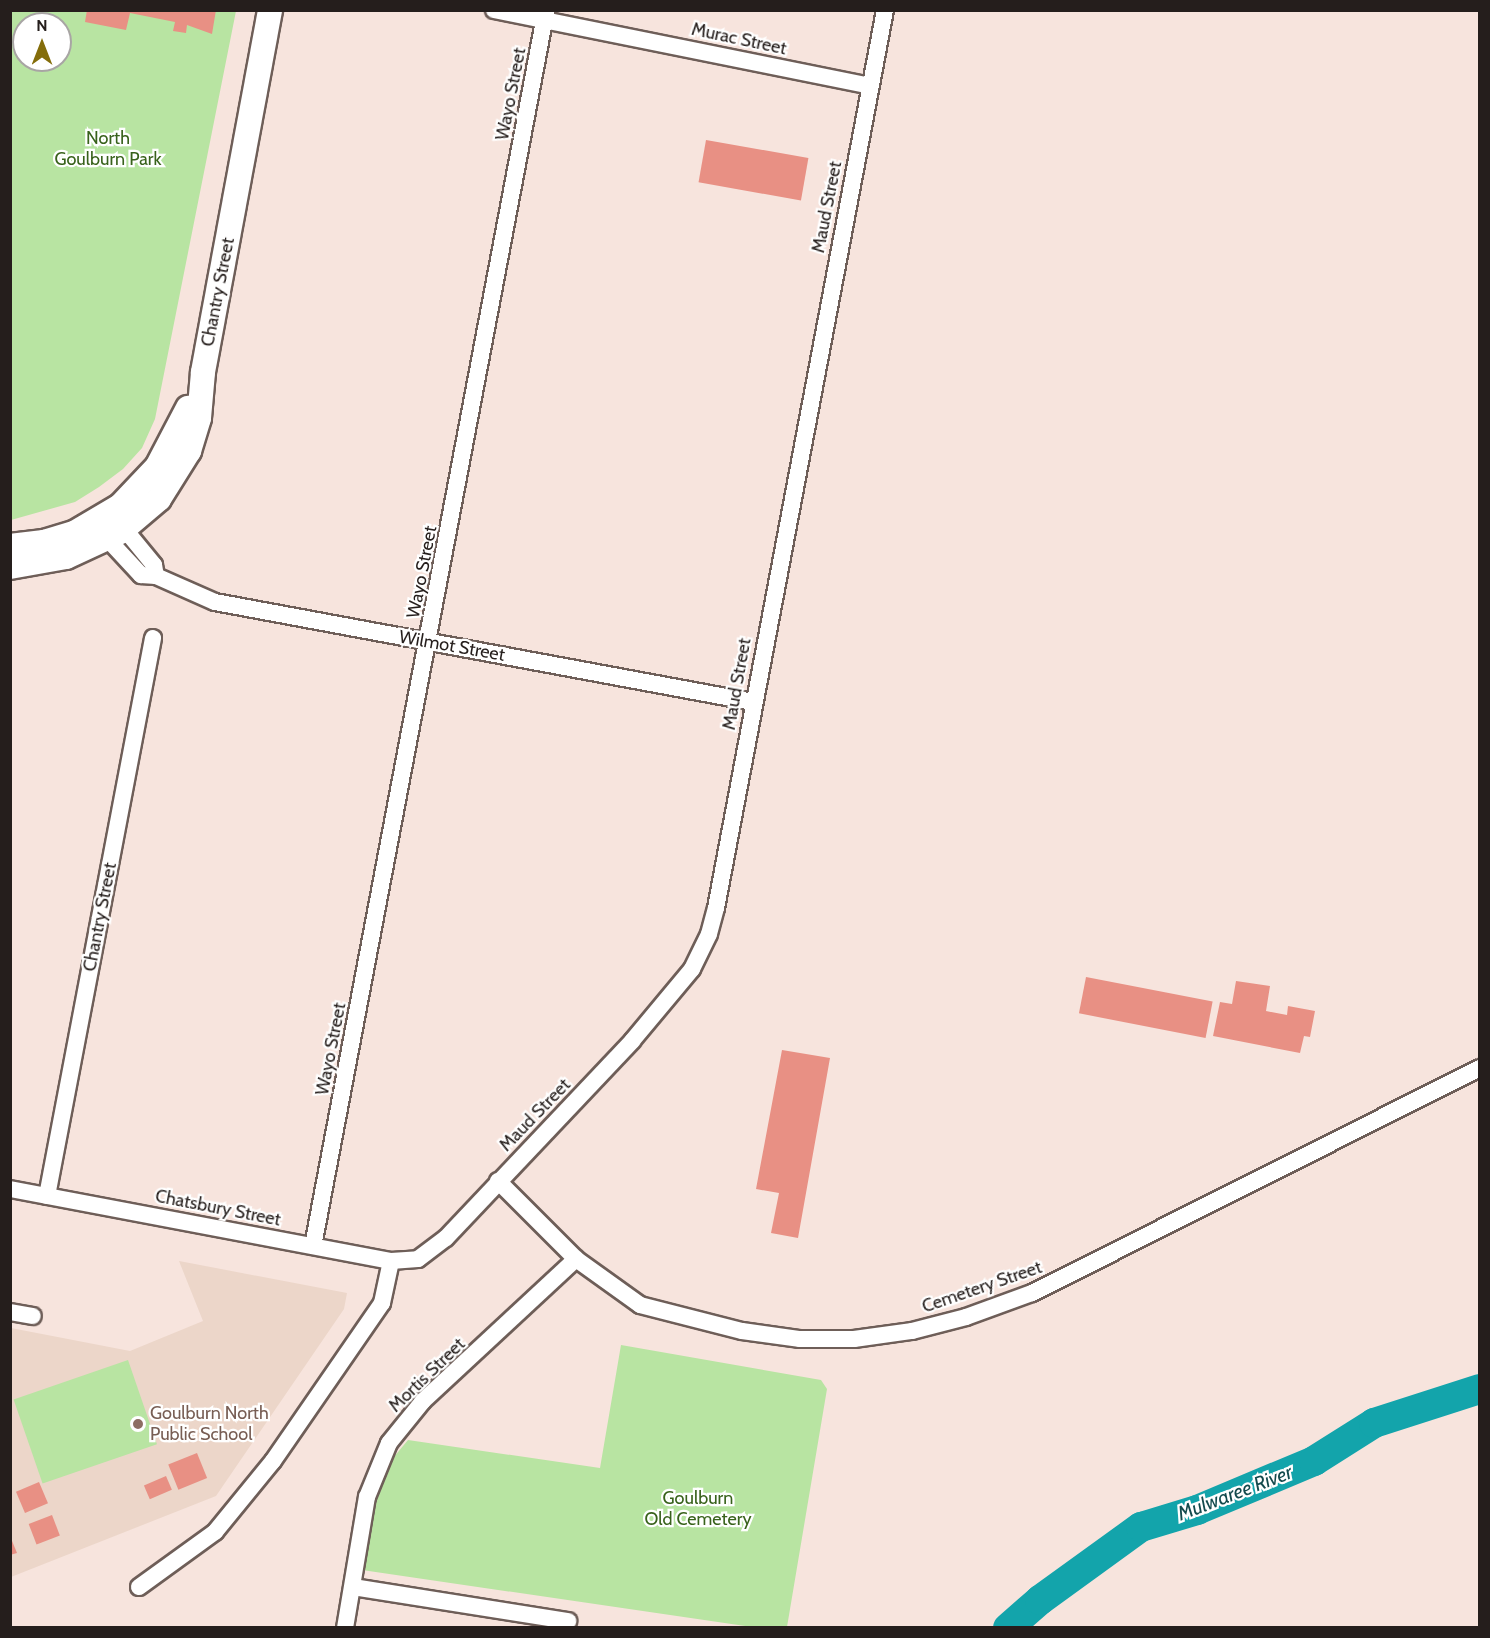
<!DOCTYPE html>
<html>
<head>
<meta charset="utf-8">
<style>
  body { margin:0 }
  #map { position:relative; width:1490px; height:1638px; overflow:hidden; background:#f7e4dd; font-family:Cabin,sans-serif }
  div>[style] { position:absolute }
  .education>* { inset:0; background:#ecd6c9 }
  .green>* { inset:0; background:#b8e4a2; transform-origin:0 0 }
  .river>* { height:30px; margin:-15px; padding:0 15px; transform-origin:15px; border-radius:15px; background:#13a4ab }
  .building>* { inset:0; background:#e89084; transform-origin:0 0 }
  .roads { filter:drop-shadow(2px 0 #6e5e58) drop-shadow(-2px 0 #6e5e58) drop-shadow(0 2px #6e5e58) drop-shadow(0 -2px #6e5e58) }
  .street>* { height:16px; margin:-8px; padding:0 8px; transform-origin:8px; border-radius:8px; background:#fff }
  .secondary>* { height:24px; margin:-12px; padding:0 12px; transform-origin:12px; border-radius:12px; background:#fff }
  .dots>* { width:16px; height:16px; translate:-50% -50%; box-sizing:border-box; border:3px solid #fff; border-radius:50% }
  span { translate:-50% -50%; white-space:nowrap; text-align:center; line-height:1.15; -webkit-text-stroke:4.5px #fff; paint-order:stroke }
  .street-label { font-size:18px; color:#251e1c }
  .park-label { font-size:18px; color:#38621b }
  .education-label { font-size:18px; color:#785e54 }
  .left { translate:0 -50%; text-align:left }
  .water-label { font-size:20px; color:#134a4d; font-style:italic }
  .frame { position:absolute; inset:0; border:12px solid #251e1c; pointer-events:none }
  .north { position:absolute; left:12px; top:12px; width:60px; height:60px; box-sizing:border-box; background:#fff; border:2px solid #a8a5a4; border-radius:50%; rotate:0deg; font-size:16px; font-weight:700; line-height:24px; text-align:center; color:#251e1c }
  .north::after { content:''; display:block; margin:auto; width:21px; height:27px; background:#846d0a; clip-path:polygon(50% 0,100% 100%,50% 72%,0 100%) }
</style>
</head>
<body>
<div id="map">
  <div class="education">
    <div style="clip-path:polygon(179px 1261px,347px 1293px,344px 1309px,216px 1496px,11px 1577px,11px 1328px,130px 1351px,203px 1321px)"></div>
  </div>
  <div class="green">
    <div style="clip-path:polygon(evenodd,10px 11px,236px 11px,155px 419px,142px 448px,123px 469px,99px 487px,75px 502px,11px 520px,10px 11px,24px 24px,60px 24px,60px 60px,24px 60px,24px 24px)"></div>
    <div style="clip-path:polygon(621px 1345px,821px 1380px,827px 1389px,787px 1627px,752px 1627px,362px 1570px,383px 1470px,408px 1440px,600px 1468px)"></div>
    <div style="left:128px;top:1360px;width:89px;height:121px;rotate:71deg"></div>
  </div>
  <div class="river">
    <div style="left:1008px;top:1628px;width:43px;rotate:-41.2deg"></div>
    <div style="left:1040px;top:1600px;width:125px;rotate:-35.9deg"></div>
    <div style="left:1141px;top:1527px;width:59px;rotate:-16.9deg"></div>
    <div style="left:1197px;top:1510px;width:127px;rotate:-22.7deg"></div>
    <div style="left:1314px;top:1461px;width:71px;rotate:-32.3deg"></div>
    <div style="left:1374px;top:1423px;width:111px;rotate:-17.8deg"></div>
  </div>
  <div class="building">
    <div style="clip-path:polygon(87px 10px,216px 10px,212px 34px,187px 25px,186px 33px,173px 31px,175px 22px,130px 13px,126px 30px,85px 22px)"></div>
    <div style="left:706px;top:140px;width:104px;height:43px;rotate:10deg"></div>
    <div style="left:1086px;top:977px;width:129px;height:37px;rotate:11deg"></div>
    <div style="clip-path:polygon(1236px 981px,1270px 986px,1266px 1011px,1287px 1015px,1288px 1006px,1315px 1011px,1310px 1037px,1304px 1036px,1300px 1053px,1213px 1036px,1220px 1002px,1232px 1004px)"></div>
    <div style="clip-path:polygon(782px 1050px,830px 1058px,798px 1238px,771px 1233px,779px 1193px,756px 1189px)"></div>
    <div style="left:197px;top:1453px;width:27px;height:31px;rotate:68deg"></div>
    <div style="left:166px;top:1476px;width:15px;height:24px;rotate:67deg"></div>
    <div style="left:39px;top:1482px;width:23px;height:25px;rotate:67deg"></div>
    <div style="left:52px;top:1515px;width:22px;height:25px;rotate:69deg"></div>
    <div style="clip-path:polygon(10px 1536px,17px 1553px,10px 1555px)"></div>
  </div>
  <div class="roads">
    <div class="street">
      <div style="left:494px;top:10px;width:384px;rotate:11.4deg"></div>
      <div style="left:118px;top:521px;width:57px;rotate:50.7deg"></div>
      <div style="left:154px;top:565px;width:11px;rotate:80deg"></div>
      <div style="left:101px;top:532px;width:59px;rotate:47.1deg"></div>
      <div style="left:141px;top:575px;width:15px;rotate:4deg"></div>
      <div style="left:156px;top:576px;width:64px;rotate:23.8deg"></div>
      <div style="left:215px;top:602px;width:547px;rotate:10.53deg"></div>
      <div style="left:498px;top:1181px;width:110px;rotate:45deg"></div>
      <div style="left:576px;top:1259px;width:79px;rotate:35.7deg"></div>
      <div style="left:640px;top:1305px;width:105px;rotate:14.3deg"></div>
      <div style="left:742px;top:1331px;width:59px;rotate:7.9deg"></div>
      <div style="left:800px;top:1339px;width:54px"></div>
      <div style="left:854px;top:1339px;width:59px;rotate:-7.9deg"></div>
      <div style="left:912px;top:1331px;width:56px;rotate:-14.5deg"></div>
      <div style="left:966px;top:1317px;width:70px;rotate:-20deg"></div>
      <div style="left:1032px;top:1293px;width:501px;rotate:-26.67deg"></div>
      <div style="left:10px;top:1189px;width:388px;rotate:10.7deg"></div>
      <div style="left:391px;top:1261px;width:27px;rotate:-4deg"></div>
      <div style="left:418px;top:1259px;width:35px;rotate:-37deg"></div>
      <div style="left:446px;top:1238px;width:271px;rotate:-46.6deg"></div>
      <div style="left:632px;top:1041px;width:94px;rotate:-50.2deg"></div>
      <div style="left:692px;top:969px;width:39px;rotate:-64deg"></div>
      <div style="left:709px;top:934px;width:27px;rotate:-75deg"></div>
      <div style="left:716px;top:908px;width:914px;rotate:-79.34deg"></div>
      <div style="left:47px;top:1196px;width:568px;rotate:-79.24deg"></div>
      <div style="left:313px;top:1246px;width:1258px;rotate:-79.32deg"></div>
      <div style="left:10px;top:1312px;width:23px;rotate:10deg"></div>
      <div style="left:139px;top:1587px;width:94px;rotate:-35.9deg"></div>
      <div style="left:215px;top:1532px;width:92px;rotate:-50.8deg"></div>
      <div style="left:273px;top:1461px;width:192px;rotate:-55.4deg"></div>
      <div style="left:382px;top:1303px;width:43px;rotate:-77.9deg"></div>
      <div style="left:353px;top:1587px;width:218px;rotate:9deg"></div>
      <div style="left:345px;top:1628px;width:133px;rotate:-80.5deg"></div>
      <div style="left:367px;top:1497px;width:58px;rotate:-67.8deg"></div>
      <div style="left:389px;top:1443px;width:54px;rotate:-51deg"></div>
      <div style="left:423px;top:1401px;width:209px;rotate:-42.9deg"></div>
    </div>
    <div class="secondary">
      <div style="left:10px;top:546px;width:34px;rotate:-7deg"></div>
      <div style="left:44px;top:542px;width:31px;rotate:-17deg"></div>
      <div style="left:74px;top:533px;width:53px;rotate:-30.4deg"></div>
      <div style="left:120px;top:506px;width:54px;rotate:-46.5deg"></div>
      <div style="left:157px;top:467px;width:67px;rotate:-62.3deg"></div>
      <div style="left:10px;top:567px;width:57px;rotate:-10.1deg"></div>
      <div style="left:66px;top:557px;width:60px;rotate:-24.8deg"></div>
      <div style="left:120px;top:532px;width:51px;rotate:-40.2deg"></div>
      <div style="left:159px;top:499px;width:57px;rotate:-58deg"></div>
      <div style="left:189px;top:451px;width:34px;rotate:-73deg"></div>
      <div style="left:199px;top:418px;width:46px;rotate:-85deg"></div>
      <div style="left:203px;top:372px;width:368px;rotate:-79.5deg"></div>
    </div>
  </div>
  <div class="dots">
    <div style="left:138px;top:1424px;background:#8d6e63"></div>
  </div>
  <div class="street-label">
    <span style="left:739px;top:39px;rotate:12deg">Murac Street</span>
    <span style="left:511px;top:94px;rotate:-79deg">Wayo Street</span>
    <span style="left:827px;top:207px;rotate:-79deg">Maud Street</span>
    <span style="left:218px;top:292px;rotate:-79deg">Chantry Street</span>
    <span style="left:422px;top:572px;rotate:-79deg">Wayo Street</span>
    <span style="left:452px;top:646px;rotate:10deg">Wilmot Street</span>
    <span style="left:737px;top:684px;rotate:-80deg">Maud Street</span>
    <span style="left:100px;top:917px;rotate:-79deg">Chantry Street</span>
    <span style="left:331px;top:1049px;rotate:-79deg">Wayo Street</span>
    <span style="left:535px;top:1115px;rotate:-46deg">Maud Street</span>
    <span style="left:218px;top:1208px;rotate:11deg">Chatsbury Street</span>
    <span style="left:982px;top:1287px;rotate:-19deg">Cemetery Street</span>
    <span style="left:427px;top:1375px;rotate:-44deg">Mortis Street</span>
  </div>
  <div class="park-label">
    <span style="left:108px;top:149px">North<br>Goulburn Park</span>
    <span style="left:698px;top:1509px">Goulburn<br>Old Cemetery</span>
  </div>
  <div class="education-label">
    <span class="left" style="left:150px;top:1424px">Goulburn North<br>Public School</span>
  </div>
  <div class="water-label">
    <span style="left:1235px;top:1493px;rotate:-21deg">Mulwaree River</span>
  </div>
  <div class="frame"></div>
  <div class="north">N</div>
</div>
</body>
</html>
